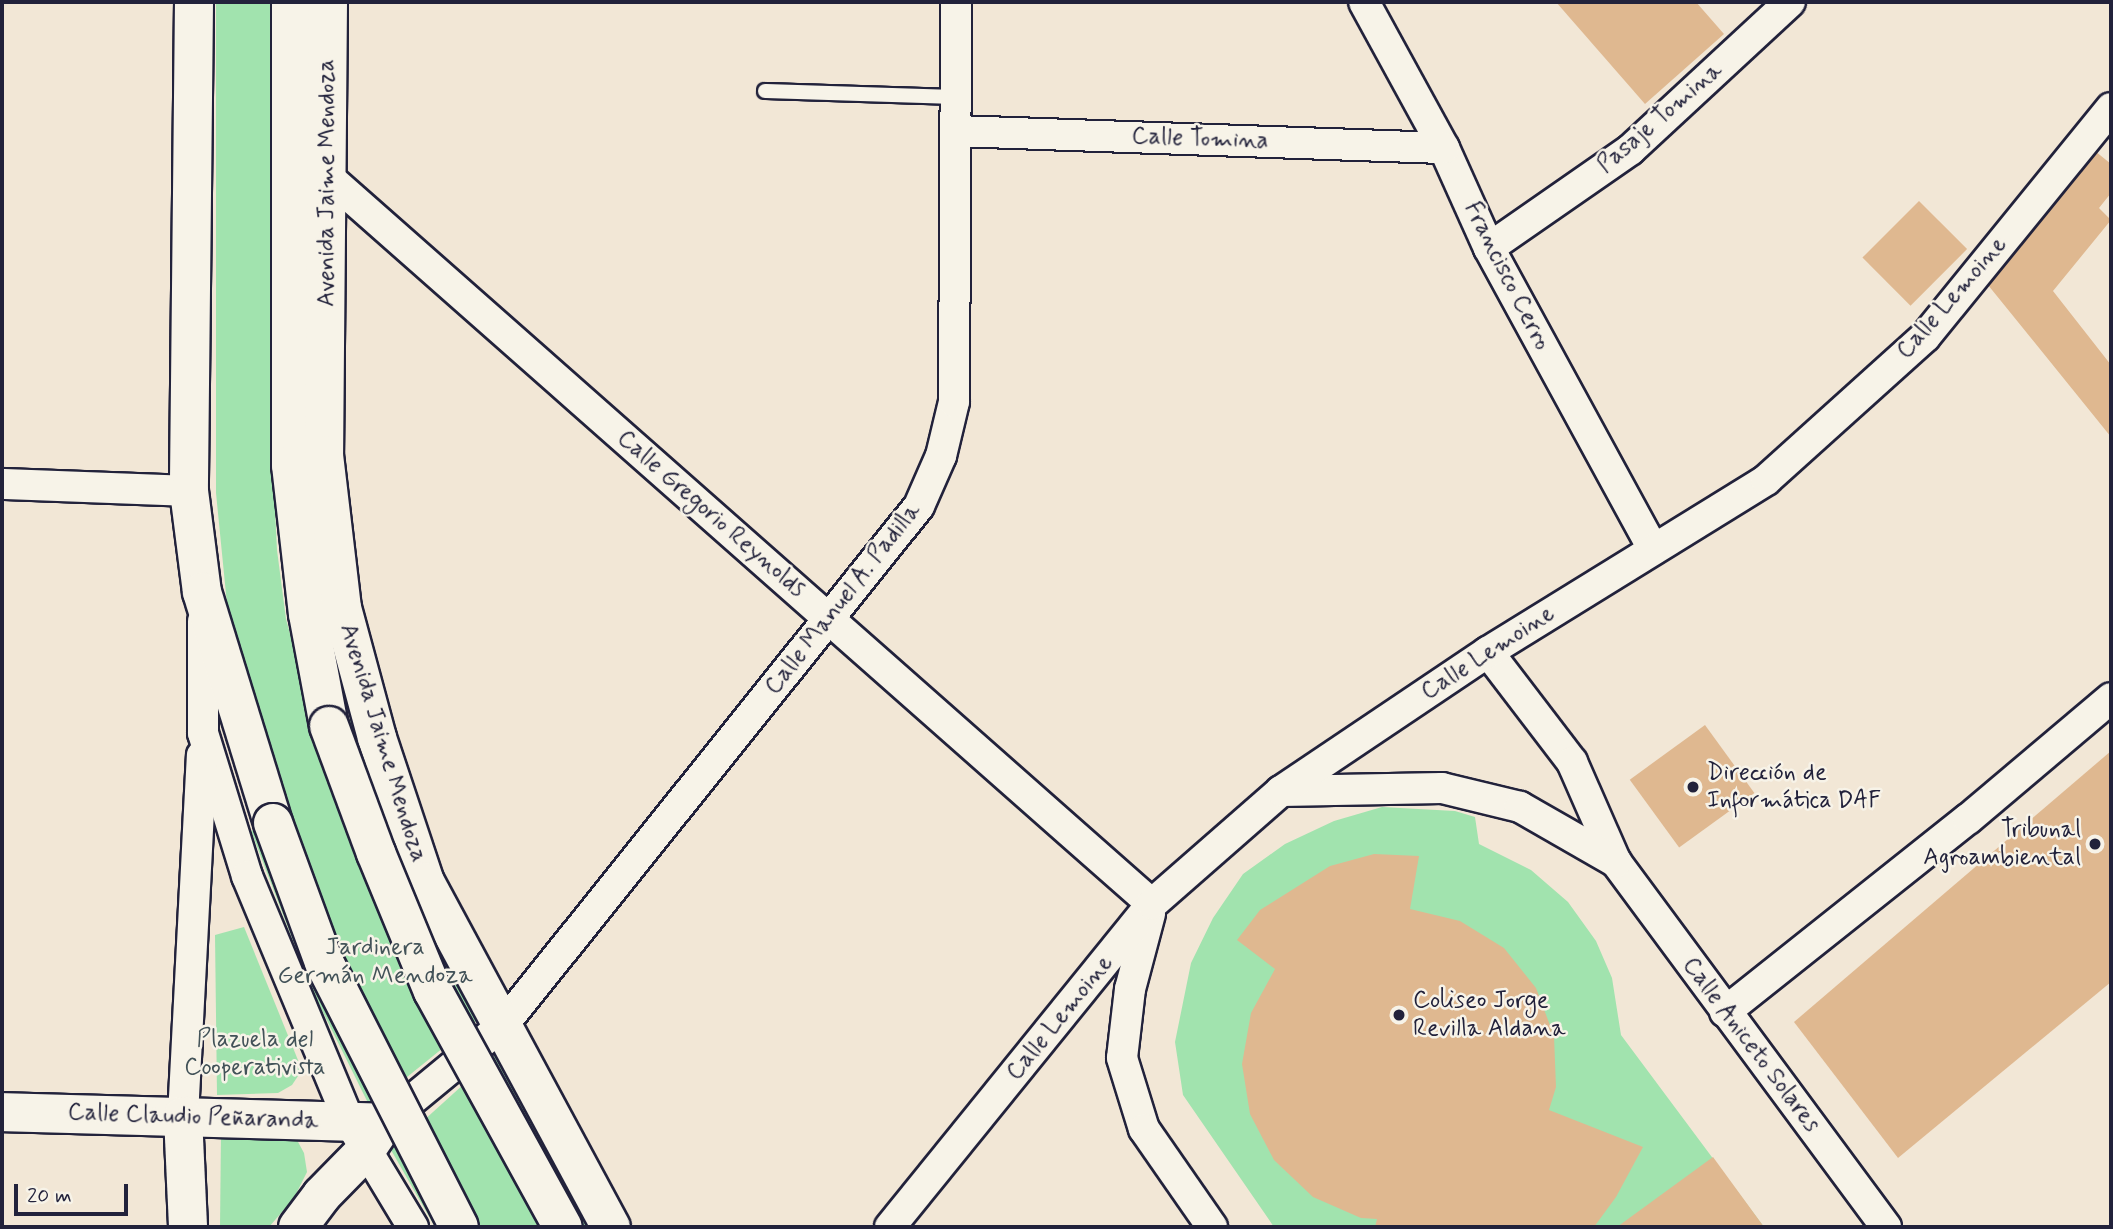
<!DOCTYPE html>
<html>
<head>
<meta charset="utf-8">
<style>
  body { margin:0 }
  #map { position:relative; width:2113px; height:1229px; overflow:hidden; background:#f2e7d6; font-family:Mynerve,sans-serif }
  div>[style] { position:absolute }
  .green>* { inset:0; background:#a1e3ae }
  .building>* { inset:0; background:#dfb890; transform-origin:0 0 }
  .roads { filter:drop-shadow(2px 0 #22223b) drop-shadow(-2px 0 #22223b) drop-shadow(0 2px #22223b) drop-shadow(0 -2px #22223b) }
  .lane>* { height:14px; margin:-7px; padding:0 7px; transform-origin:7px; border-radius:7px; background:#f7f3e8 }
  .street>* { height:30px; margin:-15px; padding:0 15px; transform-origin:15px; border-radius:15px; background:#f7f3e8 }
  .secondary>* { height:38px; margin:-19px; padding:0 19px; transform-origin:19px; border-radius:19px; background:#f7f3e8 }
  .primary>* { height:38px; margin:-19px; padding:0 19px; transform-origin:19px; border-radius:19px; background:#f7f3e8 }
  .bridges { filter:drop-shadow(2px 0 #22223b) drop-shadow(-2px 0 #22223b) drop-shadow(0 2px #22223b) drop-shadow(0 -2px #22223b) }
  .primary-bridge>* { height:38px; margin:-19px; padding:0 19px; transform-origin:19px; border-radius:19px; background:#f7f3e8 }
  .dots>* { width:19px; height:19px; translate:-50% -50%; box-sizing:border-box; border:4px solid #f7f3e8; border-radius:50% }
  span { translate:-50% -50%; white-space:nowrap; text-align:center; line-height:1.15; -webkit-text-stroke:5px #f7f3e8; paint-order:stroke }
  .street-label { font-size:24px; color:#22223b }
  .poi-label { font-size:24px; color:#22223b }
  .left { translate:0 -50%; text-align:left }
  .right { translate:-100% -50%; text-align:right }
  .park-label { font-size:24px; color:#425258 }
  .frame { position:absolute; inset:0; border:4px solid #22223b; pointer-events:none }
  .scale { position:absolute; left:14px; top:1184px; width:114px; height:32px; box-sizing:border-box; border:4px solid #22223b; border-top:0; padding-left:9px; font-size:21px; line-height:24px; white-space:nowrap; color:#22223b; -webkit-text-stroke:5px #f7f3e8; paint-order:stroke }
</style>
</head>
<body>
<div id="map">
  <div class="green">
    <div style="clip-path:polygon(216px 2px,280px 2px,272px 447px,277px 550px,286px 619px,316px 728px,358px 717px,480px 1018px,370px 1107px,311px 988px,251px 831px,284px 816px,228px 614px,216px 493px)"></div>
    <div style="clip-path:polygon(1382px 807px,1455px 811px,1475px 817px,1479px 844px,1531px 870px,1568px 902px,1596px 941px,1612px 978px,1621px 1035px,1764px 1227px,1274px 1227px,1183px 1095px,1175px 1042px,1191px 963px,1213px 918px,1243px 874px,1285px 844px,1334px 821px)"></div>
    <div style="clip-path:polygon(244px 927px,302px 1070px,292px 1085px,278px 1093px,217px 1095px,215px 935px)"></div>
    <div style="clip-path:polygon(496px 1055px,587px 1227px,435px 1227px,391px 1150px)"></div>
    <div style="clip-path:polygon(221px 1132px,284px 1134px,297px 1140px,304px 1153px,307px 1172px,294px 1198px,269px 1227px,220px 1227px)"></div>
  </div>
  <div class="building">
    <div style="clip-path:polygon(1556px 2px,1696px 2px,1724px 34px,1645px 104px)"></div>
    <div style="clip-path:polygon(2095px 151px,2111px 164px,2111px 193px,2099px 208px,2111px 220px,2053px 291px,2111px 365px,2111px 437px,1988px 285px)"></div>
    <div style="left:1919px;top:201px;width:68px;height:80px;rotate:45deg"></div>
    <div style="left:1705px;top:725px;width:84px;height:93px;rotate:54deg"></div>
    <div style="clip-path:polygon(2111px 751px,2111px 982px,1898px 1158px,1794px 1022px)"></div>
    <div style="clip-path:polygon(1374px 854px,1419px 856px,1410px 909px,1460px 921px,1504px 948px,1536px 988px,1554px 1036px,1556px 1087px,1549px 1110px,1643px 1147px,1616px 1197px,1594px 1227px,1375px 1227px,1377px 1219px,1361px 1218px,1313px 1197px,1274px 1160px,1250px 1114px,1242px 1064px,1251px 1013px,1275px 969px,1237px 940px,1260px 910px,1330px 866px)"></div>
    <div style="clip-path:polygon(1713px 1157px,1764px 1227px,1617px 1227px)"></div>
  </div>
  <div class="roads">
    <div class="lane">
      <div style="left:765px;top:91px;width:191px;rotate:1.8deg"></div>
    </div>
    <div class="street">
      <div style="left:1364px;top:2px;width:166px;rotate:61.3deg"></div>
      <div style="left:1444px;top:148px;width:110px;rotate:65.8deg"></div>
      <div style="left:1489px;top:248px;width:343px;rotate:61.4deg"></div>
      <div style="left:956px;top:131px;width:488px;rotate:2deg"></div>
      <div style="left:311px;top:176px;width:16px"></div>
      <div style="left:327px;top:176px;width:1100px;rotate:41.43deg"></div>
      <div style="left:1489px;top:248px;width:172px;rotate:-34.8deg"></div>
      <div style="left:1630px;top:150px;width:218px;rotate:-42.8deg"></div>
      <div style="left:2px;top:484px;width:187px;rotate:2.1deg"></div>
      <div style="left:203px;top:621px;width:112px;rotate:90deg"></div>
      <div style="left:203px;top:733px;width:150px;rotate:72.9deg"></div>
      <div style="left:247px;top:876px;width:265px;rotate:67.4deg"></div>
      <div style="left:349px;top:1121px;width:124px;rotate:58.9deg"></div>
      <div style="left:1488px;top:652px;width:138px;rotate:52.6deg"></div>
      <div style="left:1572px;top:762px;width:109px;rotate:66.3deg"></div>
      <div style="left:1616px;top:862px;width:454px;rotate:53.5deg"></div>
      <div style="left:1281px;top:791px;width:161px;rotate:-1.1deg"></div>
      <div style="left:1442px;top:788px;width:80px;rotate:13.7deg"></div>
      <div style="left:1520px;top:807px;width:111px;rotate:29.8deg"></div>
      <div style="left:1150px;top:914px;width:78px;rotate:104.9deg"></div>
      <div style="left:1130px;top:989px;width:69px;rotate:96.6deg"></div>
      <div style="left:1122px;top:1058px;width:74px;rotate:72.8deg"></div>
      <div style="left:1144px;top:1129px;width:119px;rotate:55.2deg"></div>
      <div style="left:1725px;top:1012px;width:310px;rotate:-38.5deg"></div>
      <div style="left:1968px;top:819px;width:187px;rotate:-40.2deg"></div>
      <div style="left:183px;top:1116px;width:361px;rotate:-87deg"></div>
      <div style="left:384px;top:1123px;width:154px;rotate:-39.5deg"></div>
      <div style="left:503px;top:1025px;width:665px;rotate:-51.29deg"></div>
      <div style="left:919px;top:506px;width:55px;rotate:-66.3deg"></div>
      <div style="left:941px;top:456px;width:56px;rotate:-76.5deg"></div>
      <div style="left:954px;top:402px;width:400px;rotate:-89.7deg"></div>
      <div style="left:890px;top:1227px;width:416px;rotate:-51deg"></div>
      <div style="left:1152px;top:904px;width:171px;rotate:-41.2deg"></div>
      <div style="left:1281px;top:791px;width:249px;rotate:-33.9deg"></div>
      <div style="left:1488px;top:652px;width:327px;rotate:-31.7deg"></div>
      <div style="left:1766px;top:480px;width:214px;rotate:-42deg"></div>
      <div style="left:1925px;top:337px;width:295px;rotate:-50.9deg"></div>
    </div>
    <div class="secondary">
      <div style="left:2px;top:1112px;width:382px;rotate:1.6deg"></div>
      <div style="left:183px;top:1116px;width:111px;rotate:87.4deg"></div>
      <div style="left:298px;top:1227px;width:40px;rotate:-53deg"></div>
      <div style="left:322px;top:1195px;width:63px;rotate:-45.6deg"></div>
      <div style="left:366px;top:1150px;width:32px;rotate:-56deg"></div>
    </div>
    <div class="primary">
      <div style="left:194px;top:2px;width:489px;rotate:90.6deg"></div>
      <div style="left:189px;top:491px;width:102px;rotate:82.7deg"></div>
      <div style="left:202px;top:592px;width:242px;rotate:72.9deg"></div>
      <div style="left:291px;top:2px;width:463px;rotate:90deg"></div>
      <div style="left:291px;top:465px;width:150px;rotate:83.5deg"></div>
      <div style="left:308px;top:614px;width:114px;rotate:79.4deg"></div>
      <div style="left:328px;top:2px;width:453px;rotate:90.5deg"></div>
      <div style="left:324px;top:455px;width:154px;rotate:83.3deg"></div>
      <div style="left:342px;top:608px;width:135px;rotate:74.9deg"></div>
      <div style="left:377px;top:738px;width:152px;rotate:71.6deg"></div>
      <div style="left:425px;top:882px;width:392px;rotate:61.7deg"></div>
    </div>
  </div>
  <div class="bridges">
    <div class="primary-bridge">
      <div style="left:329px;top:726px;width:135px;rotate:69.7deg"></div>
      <div style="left:376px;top:853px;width:149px;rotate:67.6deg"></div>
      <div style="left:433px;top:991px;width:269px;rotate:61.2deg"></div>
      <div style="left:273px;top:823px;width:148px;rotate:69.9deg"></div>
      <div style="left:324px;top:962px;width:297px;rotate:63deg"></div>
    </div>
  </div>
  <div class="dots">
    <div style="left:1693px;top:787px;background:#22223b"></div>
    <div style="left:2095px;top:844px;background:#22223b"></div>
    <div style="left:1399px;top:1015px;background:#22223b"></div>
  </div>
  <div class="street-label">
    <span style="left:1660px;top:118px;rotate:-41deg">Pasaje Tomina</span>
    <span style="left:1200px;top:139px;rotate:2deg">Calle Tomina</span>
    <span style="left:327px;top:183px;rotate:-90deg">Avenida Jaime Mendoza</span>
    <span style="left:1507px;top:276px;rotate:63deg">Francisco Cerro</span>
    <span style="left:1952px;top:298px;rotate:-49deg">Calle Lemoine</span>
    <span style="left:711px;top:514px;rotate:41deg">Calle Gregorio Reynolds</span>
    <span style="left:843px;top:599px;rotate:-52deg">Calle Manuel A. Padilla</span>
    <span style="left:1488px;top:653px;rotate:-33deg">Calle Lemoine</span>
    <span style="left:383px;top:743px;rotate:73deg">Avenida Jaime Mendoza</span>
    <span style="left:1060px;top:1018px;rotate:-51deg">Calle Lemoine</span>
    <span style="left:1751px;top:1045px;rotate:53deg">Calle Aniceto Solares</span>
    <span style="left:193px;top:1117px;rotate:2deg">Calle Claudio Peñaranda</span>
  </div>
  <div class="poi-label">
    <span class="left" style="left:1707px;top:787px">Dirección de<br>Informática DAF</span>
    <span class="right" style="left:2081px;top:844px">Tribunal<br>Agroambiental</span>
    <span class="left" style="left:1413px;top:1015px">Coliseo Jorge<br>Revilla Aldana</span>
  </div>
  <div class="park-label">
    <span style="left:375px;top:962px">Jardinera<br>Germán Mendoza</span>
    <span style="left:255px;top:1054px">Plazuela del<br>Cooperativista</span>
  </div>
  <div class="frame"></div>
  <div class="scale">20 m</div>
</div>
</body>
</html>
